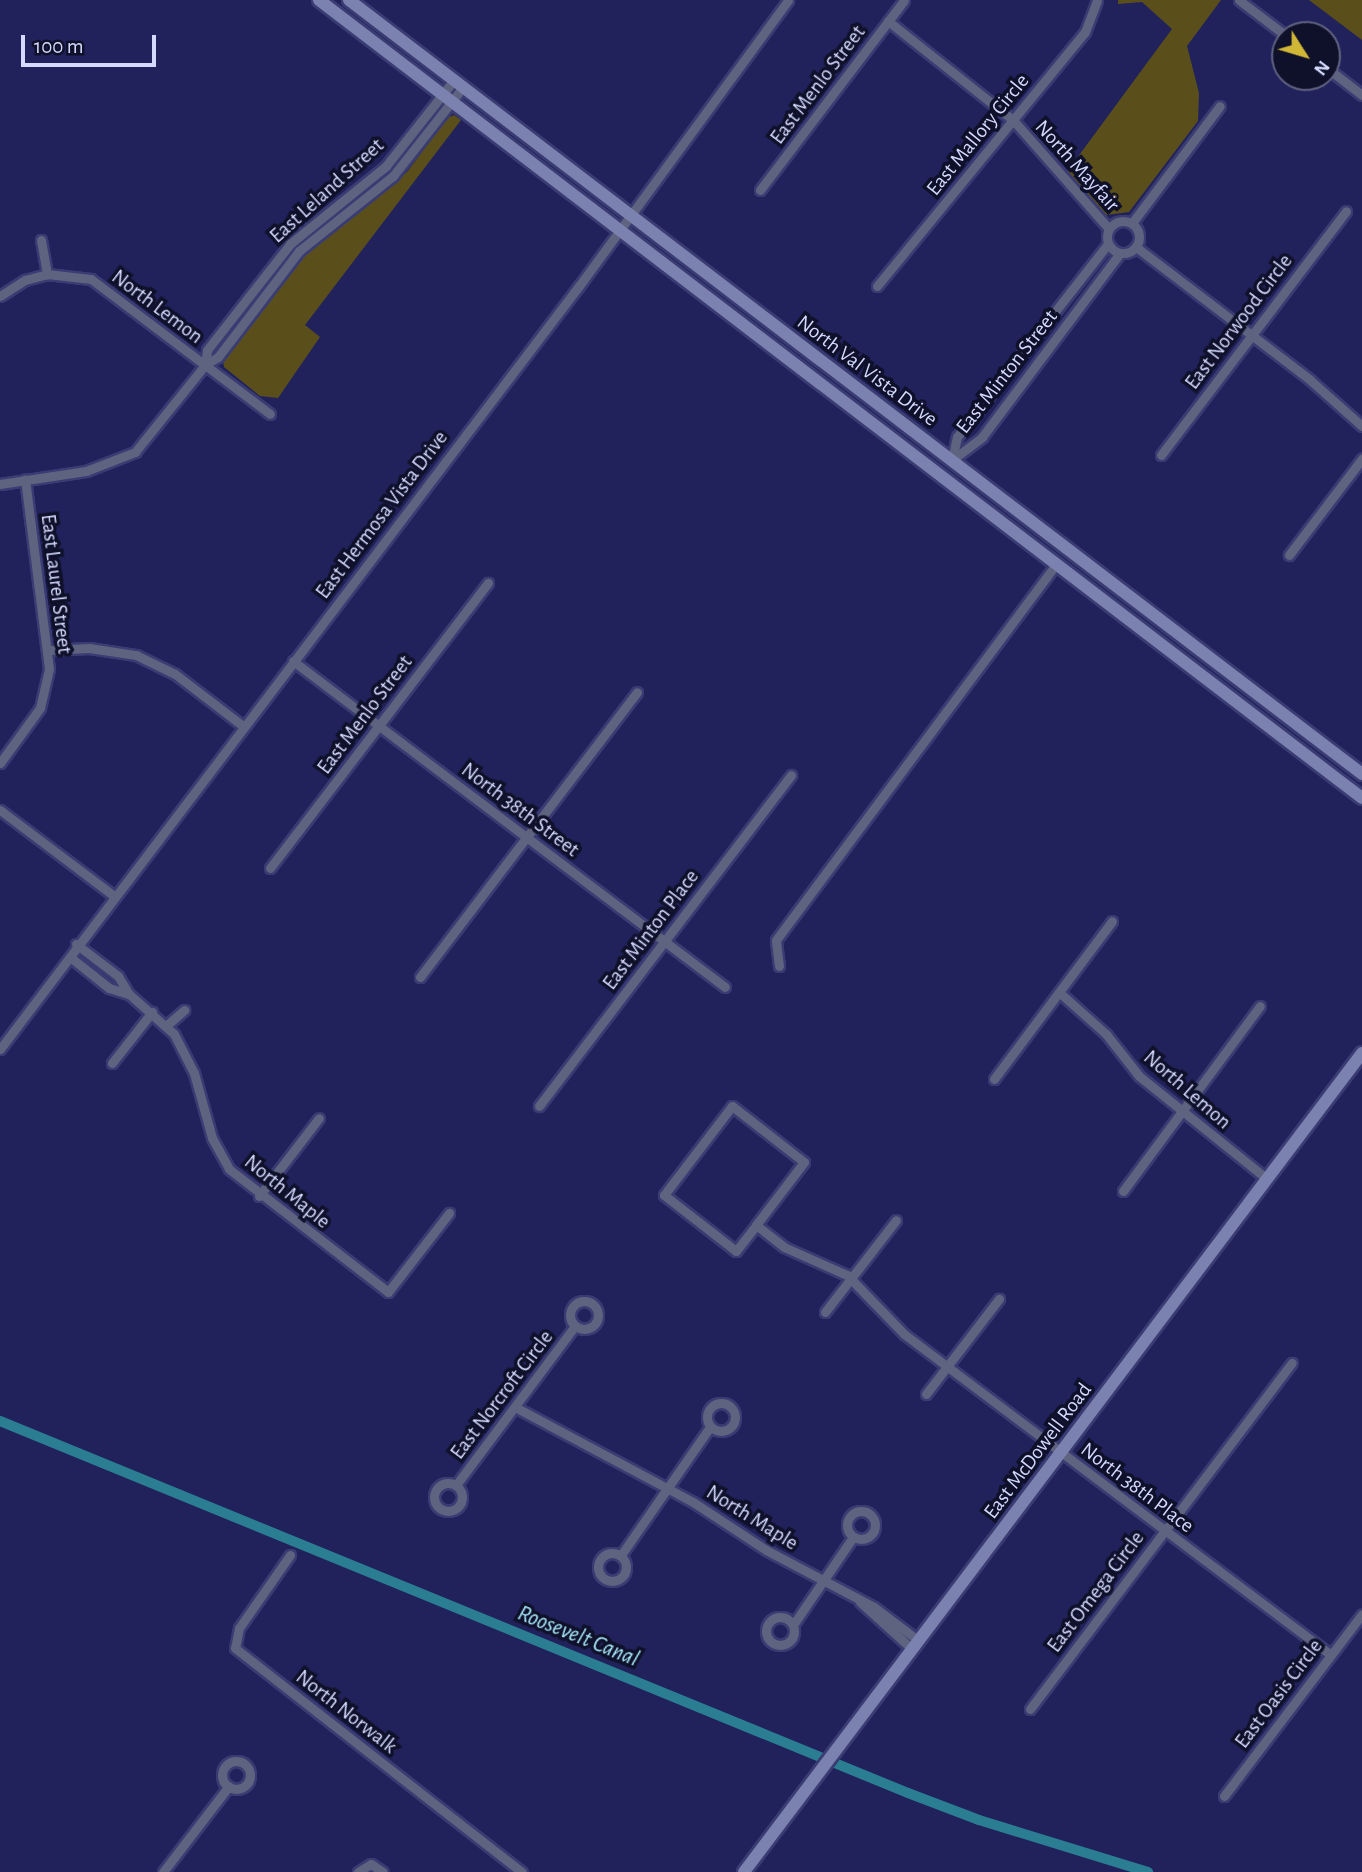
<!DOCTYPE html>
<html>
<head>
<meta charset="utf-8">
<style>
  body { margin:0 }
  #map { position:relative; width:1362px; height:1872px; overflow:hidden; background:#21225c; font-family:"Alegreya Sans",sans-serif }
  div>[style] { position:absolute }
  .green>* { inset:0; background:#5a4f1b }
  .canal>* { height:10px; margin:-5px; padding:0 5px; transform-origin:5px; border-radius:5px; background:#2b7e92 }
  .roads { filter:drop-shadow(2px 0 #3a3c73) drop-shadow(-2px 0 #3a3c73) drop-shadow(0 2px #3a3c73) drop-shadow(0 -2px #3a3c73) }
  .minor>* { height:9px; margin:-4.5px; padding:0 4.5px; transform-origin:4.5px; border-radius:4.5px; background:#5e637f }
  .minor>.ring { margin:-4.5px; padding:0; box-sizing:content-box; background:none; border:9px solid #5e637f; border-radius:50% }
  .secondary>* { height:12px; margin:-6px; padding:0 6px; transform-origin:6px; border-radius:6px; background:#7b82af }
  span { translate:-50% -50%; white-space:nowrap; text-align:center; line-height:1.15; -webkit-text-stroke:7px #0f112a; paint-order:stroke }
  .street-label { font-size:21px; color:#d4dafe }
  .water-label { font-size:23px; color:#a7e6f8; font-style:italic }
  .north { position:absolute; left:1271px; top:21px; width:70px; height:70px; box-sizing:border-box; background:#0f112a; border:2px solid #5e617f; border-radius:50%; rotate:127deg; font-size:19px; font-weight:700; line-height:28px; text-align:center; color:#d4dafe }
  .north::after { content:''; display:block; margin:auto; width:24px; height:32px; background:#d1b736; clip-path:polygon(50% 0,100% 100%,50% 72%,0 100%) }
  .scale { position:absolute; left:21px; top:35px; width:135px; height:32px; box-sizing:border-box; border:4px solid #d4dafe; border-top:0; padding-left:9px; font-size:21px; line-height:24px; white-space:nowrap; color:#d4dafe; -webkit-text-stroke:5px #0f112a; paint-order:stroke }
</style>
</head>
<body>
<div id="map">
  <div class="green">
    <div style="clip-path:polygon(1118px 0,1221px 0,1187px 46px,1199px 93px,1198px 121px,1129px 212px,1106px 215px,1066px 173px,1172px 29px,1142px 2px,1118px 4px)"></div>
    <div style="clip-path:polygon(1309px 0,1362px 0,1362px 40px)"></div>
    <div style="clip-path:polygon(454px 115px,461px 120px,305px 325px,320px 337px,278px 398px,260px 396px,224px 367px,223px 361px,299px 259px,407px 172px,447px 118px)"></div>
  </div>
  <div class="canal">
    <div style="left:0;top:1421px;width:981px;rotate:22.28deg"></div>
    <div style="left:908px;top:1793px;width:76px;rotate:20.8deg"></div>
    <div style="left:979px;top:1820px;width:177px;rotate:17.1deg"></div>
  </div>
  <div class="roads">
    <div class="minor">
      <div style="left:1239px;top:0;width:58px;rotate:37.3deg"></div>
      <div style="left:888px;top:21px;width:159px;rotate:38.4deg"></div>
      <div style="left:1013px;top:120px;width:145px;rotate:48.6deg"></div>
      <div style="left:1327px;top:68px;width:44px;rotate:37.6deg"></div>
      <div style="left:760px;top:190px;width:238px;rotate:-52.8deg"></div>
      <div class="ring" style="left:1107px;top:221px;width:23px;height:23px"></div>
      <div style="left:1132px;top:223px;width:146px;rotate:-53.1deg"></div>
      <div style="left:41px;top:240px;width:35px;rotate:80deg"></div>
      <div style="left:1136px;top:247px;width:218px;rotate:37.3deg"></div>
      <div style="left:1309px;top:379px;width:71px;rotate:41.6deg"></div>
      <div style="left:877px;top:286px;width:328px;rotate:-50.7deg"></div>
      <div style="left:1085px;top:32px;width:33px;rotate:-69deg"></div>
      <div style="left:0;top:296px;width:30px;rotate:-33deg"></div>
      <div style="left:25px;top:280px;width:23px;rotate:-15deg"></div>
      <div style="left:47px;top:274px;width:44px;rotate:6.5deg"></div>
      <div style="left:91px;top:279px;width:224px;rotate:37deg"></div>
      <div style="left:205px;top:365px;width:15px;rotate:-82deg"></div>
      <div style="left:207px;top:350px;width:135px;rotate:-51.9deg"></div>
      <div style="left:290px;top:244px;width:124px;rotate:-39.1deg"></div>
      <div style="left:386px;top:166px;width:110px;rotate:-51.7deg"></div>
      <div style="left:1161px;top:455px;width:306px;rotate:-52.8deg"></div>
      <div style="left:952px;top:460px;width:24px;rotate:-78deg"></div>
      <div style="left:957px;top:437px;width:245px;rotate:-52deg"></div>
      <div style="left:952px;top:460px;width:38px;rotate:-37deg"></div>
      <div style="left:982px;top:437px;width:230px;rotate:-53.1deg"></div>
      <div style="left:0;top:484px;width:87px;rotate:-8.6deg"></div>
      <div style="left:86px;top:471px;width:53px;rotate:-21.2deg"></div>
      <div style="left:135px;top:452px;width:112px;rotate:-51.2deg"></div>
      <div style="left:205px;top:365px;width:15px;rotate:-32deg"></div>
      <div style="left:218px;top:357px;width:133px;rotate:-52.6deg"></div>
      <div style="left:299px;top:251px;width:120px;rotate:-38.6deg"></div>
      <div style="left:393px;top:176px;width:113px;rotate:-51.8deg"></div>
      <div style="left:1289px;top:555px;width:121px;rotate:-52.8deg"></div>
      <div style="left:50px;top:650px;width:39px;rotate:-3deg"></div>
      <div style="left:89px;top:648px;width:48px;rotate:8.5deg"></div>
      <div style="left:136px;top:655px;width:43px;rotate:26deg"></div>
      <div style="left:175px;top:674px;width:86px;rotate:37.4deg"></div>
      <div style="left:293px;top:661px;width:541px;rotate:37.04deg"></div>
      <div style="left:0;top:763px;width:68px;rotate:-54deg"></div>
      <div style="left:40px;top:708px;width:40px;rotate:-77deg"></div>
      <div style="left:49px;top:669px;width:191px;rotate:-97.2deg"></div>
      <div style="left:0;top:810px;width:141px;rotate:37deg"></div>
      <div style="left:270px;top:868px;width:359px;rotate:-52.6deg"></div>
      <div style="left:76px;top:944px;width:53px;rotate:37.3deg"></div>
      <div style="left:118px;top:976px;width:21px;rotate:59deg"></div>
      <div style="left:129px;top:994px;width:60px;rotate:41.6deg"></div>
      <div style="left:174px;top:1034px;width:44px;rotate:62.9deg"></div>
      <div style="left:194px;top:1073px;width:67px;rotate:74.5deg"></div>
      <div style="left:212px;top:1138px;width:35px;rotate:61deg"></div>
      <div style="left:229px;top:1169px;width:201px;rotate:37.7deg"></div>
      <div style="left:388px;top:1292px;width:100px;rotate:-52.3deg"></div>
      <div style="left:70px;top:957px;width:50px;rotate:38.5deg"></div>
      <div style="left:109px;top:988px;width:21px;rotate:17deg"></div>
      <div style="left:779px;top:966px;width:26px;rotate:-97deg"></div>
      <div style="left:776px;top:940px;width:470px;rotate:-53.3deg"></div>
      <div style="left:420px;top:977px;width:358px;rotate:-52.7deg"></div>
      <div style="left:1060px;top:993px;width:62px;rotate:41.7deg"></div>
      <div style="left:1106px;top:1034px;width:53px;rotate:51.8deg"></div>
      <div style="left:1139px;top:1076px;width:164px;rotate:38.8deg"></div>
      <div style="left:167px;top:1025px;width:23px;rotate:-41deg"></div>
      <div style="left:0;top:1049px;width:958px;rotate:-52.81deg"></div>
      <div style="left:579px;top:286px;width:354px;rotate:-53.8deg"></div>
      <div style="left:112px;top:1063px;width:65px;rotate:-51.9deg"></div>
      <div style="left:994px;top:1079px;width:197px;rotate:-53.2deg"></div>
      <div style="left:539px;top:1106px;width:416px;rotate:-52.7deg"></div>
      <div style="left:1123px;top:1191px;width:230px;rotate:-53.5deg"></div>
      <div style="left:259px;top:1196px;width:98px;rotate:-52.4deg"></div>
      <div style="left:756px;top:1225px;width:79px;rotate:-52.7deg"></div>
      <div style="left:804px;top:1162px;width:91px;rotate:-142.1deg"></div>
      <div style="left:732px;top:1106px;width:112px;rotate:127.4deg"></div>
      <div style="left:664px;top:1195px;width:91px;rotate:37.9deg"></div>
      <div style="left:736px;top:1251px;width:33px;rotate:-52deg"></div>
      <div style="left:756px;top:1225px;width:36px;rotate:38deg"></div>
      <div style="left:784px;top:1247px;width:69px;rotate:24deg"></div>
      <div style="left:847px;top:1275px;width:82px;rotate:46deg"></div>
      <div style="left:904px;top:1334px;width:534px;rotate:36.93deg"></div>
      <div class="ring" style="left:570px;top:1301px;width:19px;height:19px"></div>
      <div style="left:825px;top:1312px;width:116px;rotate:-52.3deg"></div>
      <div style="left:926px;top:1394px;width:120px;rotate:-52.5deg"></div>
      <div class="ring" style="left:707px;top:1403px;width:19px;height:19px"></div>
      <div style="left:515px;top:1407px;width:202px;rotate:28.1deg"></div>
      <div style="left:693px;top:1502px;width:87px;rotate:33.3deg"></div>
      <div style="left:766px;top:1550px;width:122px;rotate:27.8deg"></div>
      <div style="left:874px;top:1607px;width:56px;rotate:37.1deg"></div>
      <div class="ring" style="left:434px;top:1483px;width:19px;height:19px"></div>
      <div style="left:456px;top:1485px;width:199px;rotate:-53.2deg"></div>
      <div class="ring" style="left:847px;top:1511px;width:19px;height:19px"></div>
      <div class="ring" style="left:598px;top:1553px;width:19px;height:19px"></div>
      <div style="left:290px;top:1555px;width:89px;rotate:124.9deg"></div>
      <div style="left:239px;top:1628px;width:20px;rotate:101deg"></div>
      <div style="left:235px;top:1648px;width:364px;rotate:38deg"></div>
      <div style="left:621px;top:1555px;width:156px;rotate:-55.2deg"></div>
      <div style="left:860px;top:1602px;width:70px;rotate:42.1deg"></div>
      <div class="ring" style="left:766px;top:1617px;width:19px;height:19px"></div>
      <div style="left:793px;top:1625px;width:107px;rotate:-55.7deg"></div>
      <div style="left:1030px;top:1709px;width:434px;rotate:-52.9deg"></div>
      <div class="ring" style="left:222px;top:1761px;width:19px;height:19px"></div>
      <div style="left:1224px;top:1796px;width:228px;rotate:-52.8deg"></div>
      <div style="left:163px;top:1872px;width:108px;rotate:-52.5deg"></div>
      <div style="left:358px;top:1872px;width:15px;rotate:-32deg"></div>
      <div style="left:371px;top:1864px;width:14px;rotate:34deg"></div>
    </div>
    <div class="secondary">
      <div style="left:319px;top:0;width:1313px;rotate:37.42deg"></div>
      <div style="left:349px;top:0;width:1275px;rotate:37.38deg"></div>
      <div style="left:744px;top:1872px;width:1026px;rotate:-52.96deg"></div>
    </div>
  </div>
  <div class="street-label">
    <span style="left:818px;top:85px;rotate:-53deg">East Menlo Street</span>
    <span style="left:978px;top:135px;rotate:-51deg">East Mallory Circle</span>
    <span style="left:1077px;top:166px;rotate:48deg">North Mayfair</span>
    <span style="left:327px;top:191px;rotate:-42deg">East Leland Street</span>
    <span style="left:157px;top:307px;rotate:37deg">North Lemon</span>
    <span style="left:1239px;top:322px;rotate:-53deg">East Norwood Circle</span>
    <span style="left:867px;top:371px;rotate:37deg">North Val Vista Drive</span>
    <span style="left:1007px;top:372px;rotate:-52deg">East Minton Street</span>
    <span style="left:382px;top:515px;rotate:-53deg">East Hermosa Vista Drive</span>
    <span style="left:56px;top:584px;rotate:83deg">East Laurel Street</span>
    <span style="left:365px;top:715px;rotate:-53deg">East Menlo Street</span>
    <span style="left:520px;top:810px;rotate:37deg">North 38th Street</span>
    <span style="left:651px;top:930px;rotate:-53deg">East Minton Place</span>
    <span style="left:1187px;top:1090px;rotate:41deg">North Lemon</span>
    <span style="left:287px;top:1192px;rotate:39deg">North Maple</span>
    <span style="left:502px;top:1395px;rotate:-53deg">East Norcroft Circle</span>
    <span style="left:1038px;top:1451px;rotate:-53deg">East McDowell Road</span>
    <span style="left:1137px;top:1488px;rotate:37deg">North 38th Place</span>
    <span style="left:752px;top:1518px;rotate:32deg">North Maple</span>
    <span style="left:1096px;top:1592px;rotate:-53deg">East Omega Circle</span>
    <span style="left:1279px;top:1694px;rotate:-53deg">East Oasis Circle</span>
    <span style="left:346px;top:1712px;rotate:38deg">North Norwalk</span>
  </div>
  <div class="water-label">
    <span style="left:578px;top:1637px;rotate:22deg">Roosevelt Canal</span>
  </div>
  <div class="north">N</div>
  <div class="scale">100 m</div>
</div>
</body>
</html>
